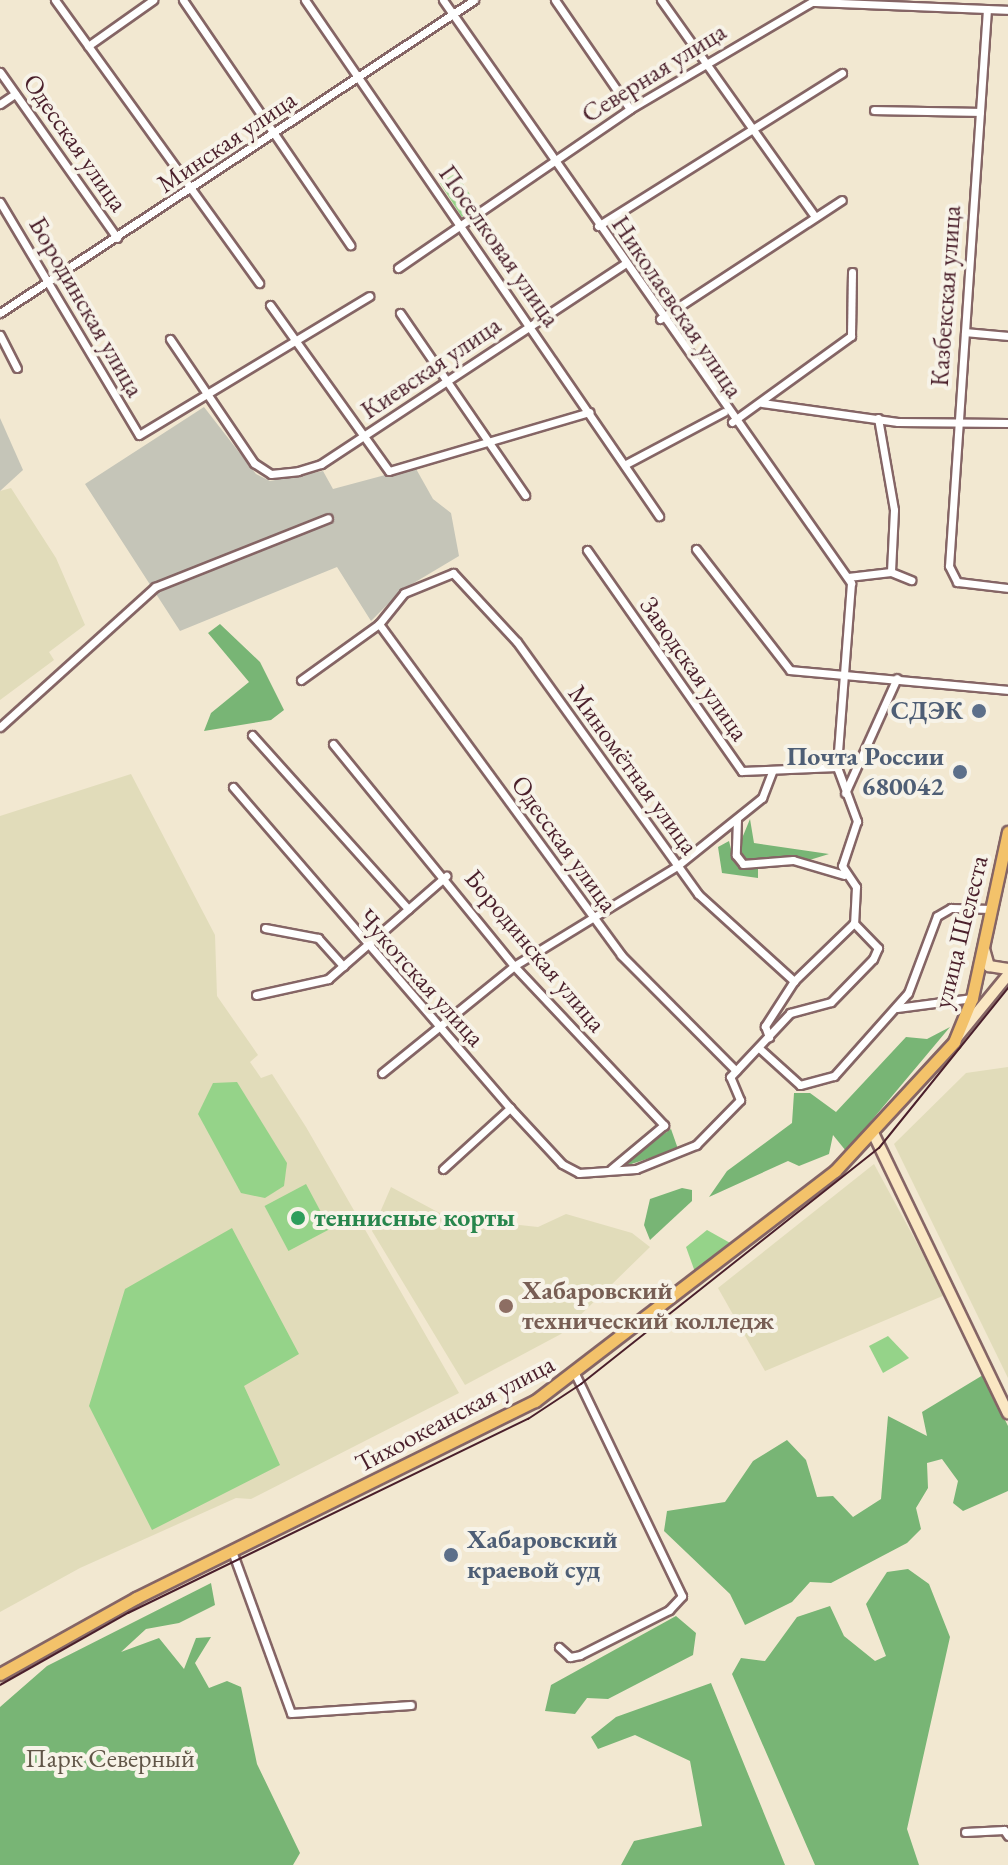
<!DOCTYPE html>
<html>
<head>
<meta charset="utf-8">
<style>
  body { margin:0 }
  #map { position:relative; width:1008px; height:1865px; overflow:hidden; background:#f2e8d1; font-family:"EB Garamond",serif }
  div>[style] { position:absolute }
  .built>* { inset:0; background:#e1dcba }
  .industrial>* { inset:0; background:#c5c5b8 }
  .green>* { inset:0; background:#95d389; transform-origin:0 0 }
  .forest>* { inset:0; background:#78b575 }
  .roads { filter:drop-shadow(2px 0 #856565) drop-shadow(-2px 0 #856565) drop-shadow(0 2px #856565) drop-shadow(0 -2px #856565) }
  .street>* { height:7px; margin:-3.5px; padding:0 3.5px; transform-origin:3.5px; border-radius:3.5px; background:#fff }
  .secondary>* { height:10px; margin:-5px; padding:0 5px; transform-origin:5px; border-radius:5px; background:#fae7c3 }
  .primary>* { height:11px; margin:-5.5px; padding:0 5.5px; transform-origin:5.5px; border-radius:5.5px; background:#f3c26a }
  .tram>* { height:2px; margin:-1px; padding:0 1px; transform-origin:1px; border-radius:1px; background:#4a1f2b }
  .dots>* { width:22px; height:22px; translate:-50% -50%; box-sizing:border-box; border:4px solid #f7f3e8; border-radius:50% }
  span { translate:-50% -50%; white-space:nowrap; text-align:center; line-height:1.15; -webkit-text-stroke:8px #f7f3e8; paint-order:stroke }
  .street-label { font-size:26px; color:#4a1f2b }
  .service-label { font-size:26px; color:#4e5e75; font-weight:700 }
  .right { translate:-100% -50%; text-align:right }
  .left { translate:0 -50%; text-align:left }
  .leisure-label { font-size:26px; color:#27864d; font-weight:700 }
  .education-label { font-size:26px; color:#785e54; font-weight:700 }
  .park-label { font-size:26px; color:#605547 }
</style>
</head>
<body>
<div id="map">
  <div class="built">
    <div style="clip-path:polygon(11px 488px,56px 558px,85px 625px,49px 652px,54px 660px,0 700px,0 491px)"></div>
    <div style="clip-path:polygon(131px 774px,215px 935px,217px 996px,258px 1055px,250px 1062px,261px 1078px,272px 1074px,306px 1127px,459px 1393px,251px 1499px,236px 1498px,80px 1568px,0 1612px,0 816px)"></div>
    <div style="clip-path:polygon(1008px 1067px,1008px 1378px,894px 1144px,966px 1073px)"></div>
    <div style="clip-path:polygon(874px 1164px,945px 1295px,765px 1371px,718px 1288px)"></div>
    <div style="clip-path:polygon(391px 1187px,447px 1217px,538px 1227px,566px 1214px,632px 1233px,650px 1247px,561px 1334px,465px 1385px,372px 1231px)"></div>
  </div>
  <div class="industrial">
    <div style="clip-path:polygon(204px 407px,256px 474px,270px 481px,323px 471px,333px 489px,415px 467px,433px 499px,451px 513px,459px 556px,402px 590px,371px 621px,337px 567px,180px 631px,85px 484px)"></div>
    <div style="clip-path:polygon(0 418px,23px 470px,0 491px)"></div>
  </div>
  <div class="green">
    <div style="left:456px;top:173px;width:40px;height:19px;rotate:57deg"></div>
    <div style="clip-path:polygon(237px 1082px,287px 1163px,284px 1186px,265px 1198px,241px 1193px,198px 1114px,213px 1083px)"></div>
    <div style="left:306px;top:1184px;width:51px;height:47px;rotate:62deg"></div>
    <div style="clip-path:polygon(232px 1228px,299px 1354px,244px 1386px,280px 1465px,152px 1530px,89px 1406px,125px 1289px)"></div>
    <div style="clip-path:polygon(707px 1230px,732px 1244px,695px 1272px,686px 1247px)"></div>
    <div style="clip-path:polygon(888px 1336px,909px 1358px,883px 1373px,869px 1346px)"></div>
  </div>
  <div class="forest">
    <div style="clip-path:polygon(220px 624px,260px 662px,284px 710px,271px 720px,204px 731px,211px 713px,249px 682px,208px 633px)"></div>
    <div style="clip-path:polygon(750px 819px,754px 843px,829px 854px,803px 862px,746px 862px,738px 848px)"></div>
    <div style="clip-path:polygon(729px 841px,733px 857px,758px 869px,758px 878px,722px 873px,718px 847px)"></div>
    <div style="clip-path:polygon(950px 1027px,846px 1151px,833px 1135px,829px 1154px,799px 1166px,788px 1161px,709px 1197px,727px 1171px,792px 1123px,794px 1093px,810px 1093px,836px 1112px,906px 1037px,927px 1039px)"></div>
    <div style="clip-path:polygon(671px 1129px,678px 1149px,625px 1166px,625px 1161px)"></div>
    <div style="clip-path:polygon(682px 1188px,692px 1190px,692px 1201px,650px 1240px,644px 1225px,650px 1199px)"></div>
    <div style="clip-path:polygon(983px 1375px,1008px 1426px,1008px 1491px,963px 1511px,953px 1503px,958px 1481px,942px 1459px,927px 1463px,928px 1488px,916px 1508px,921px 1529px,907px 1543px,831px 1583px,810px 1582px,792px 1602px,745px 1625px,730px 1594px,664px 1531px,667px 1511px,725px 1502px,753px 1461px,787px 1440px,806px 1460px,817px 1497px,833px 1496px,853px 1517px,881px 1499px,888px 1416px,927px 1436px,922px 1412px)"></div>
    <div style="clip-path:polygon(908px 1569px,929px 1584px,950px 1637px,907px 1829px,919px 1865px,815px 1865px,732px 1674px,741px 1658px,765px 1661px,797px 1617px,830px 1606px,844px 1636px,875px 1661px,886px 1656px,866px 1604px,887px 1572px)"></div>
    <div style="clip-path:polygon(211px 1583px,215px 1605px,179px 1623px,146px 1629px,121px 1652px,159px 1638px,184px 1669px,196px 1638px,211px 1637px,195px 1663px,209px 1688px,227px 1681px,241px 1687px,257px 1764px,300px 1853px,293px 1865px,0 1865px,0 1707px,47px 1666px)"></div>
    <div style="clip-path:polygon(676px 1616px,696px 1633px,693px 1655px,608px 1699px,587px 1698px,575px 1714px,545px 1711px,551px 1685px)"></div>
    <div style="clip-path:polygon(711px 1683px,785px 1865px,621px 1865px,634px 1841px,702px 1826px,690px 1761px,635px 1735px,598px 1749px,591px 1737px,616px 1717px)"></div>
  </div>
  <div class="roads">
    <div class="street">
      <div style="left:55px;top:0;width:349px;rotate:54.2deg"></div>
      <div style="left:183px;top:0;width:297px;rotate:55.7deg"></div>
      <div style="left:305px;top:0;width:626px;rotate:55.55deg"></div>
      <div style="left:443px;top:0;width:712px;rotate:55.01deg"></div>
      <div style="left:851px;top:583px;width:185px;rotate:94.4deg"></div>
      <div style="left:837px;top:767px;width:58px;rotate:69.7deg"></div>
      <div style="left:857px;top:821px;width:47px;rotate:108.4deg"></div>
      <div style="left:842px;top:866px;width:25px;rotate:56deg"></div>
      <div style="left:856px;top:887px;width:36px;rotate:93deg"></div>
      <div style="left:854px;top:923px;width:83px;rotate:136deg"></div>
      <div style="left:794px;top:981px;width:54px;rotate:122.8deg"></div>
      <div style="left:765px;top:1026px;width:12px;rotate:70deg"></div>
      <div style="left:555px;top:0;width:132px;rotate:55.5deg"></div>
      <div style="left:661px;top:0;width:266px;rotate:54.6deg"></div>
      <div style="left:987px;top:9px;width:558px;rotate:93.9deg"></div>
      <div style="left:949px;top:566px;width:18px;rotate:63deg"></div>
      <div style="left:957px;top:582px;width:51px;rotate:6.7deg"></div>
      <div style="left:88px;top:46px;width:80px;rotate:-35.3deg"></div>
      <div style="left:0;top:72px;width:203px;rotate:54.8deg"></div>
      <div style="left:0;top:104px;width:18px;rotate:-34deg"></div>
      <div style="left:874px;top:110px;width:106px;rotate:1.1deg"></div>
      <div style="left:0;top:202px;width:271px;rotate:59.2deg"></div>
      <div style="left:139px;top:435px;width:269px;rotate:-31.1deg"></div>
      <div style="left:598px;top:226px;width:288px;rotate:-32.1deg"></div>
      <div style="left:398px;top:268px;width:281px;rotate:-34.4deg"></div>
      <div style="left:630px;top:109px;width:211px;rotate:-30.5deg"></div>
      <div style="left:812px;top:2px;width:196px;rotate:2.3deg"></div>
      <div style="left:270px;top:305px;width:204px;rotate:54.4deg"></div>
      <div style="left:389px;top:471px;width:209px;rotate:-16.4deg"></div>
      <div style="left:0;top:313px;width:568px;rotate:-33.44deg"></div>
      <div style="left:400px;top:313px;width:221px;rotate:55.5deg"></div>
      <div style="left:660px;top:319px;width:217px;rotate:-33.2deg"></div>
      <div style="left:965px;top:332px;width:43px;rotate:5.3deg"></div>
      <div style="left:0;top:335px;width:37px;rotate:63deg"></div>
      <div style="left:170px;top:339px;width:150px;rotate:55.9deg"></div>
      <div style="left:254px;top:463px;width:20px;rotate:33deg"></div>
      <div style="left:271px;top:474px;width:27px;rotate:-6deg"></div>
      <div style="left:298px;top:471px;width:24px;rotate:-17deg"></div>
      <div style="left:321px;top:464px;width:362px;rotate:-33.4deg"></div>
      <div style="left:762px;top:403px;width:137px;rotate:8deg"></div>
      <div style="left:898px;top:422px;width:110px;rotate:0.5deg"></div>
      <div style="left:878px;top:418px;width:93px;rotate:80.1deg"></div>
      <div style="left:894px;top:510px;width:62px;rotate:92.8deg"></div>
      <div style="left:732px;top:422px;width:147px;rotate:-35.9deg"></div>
      <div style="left:851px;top:336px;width:64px;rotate:-89.1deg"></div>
      <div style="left:626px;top:464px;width:111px;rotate:-28deg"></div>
      <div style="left:696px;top:549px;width:153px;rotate:52.2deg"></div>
      <div style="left:790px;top:670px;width:219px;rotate:5.2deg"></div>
      <div style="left:587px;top:550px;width:270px;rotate:55deg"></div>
      <div style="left:742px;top:771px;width:95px;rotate:-2.4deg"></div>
      <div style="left:848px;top:577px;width:43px;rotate:-6.6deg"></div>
      <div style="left:891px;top:572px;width:22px;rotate:22deg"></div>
      <div style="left:379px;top:624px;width:410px;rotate:53.8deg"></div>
      <div style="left:621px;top:955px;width:163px;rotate:45.2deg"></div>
      <div style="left:301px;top:680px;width:96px;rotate:-35.7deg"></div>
      <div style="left:379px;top:624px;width:40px;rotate:-51deg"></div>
      <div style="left:404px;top:593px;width:53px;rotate:-22.2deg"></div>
      <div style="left:453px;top:573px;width:94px;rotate:47.2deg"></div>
      <div style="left:517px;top:642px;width:310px;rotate:54.3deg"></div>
      <div style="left:698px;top:894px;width:130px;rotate:42.2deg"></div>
      <div style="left:0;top:727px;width:209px;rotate:-42.1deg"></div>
      <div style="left:155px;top:587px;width:186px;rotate:-21.7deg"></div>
      <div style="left:252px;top:735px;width:234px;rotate:48.1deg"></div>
      <div style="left:333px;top:744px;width:286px;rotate:50.8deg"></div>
      <div style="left:514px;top:966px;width:219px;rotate:46.7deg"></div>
      <div style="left:664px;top:1125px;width:69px;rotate:140.3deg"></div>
      <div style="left:233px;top:787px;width:424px;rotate:49.2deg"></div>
      <div style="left:510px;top:1108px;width:76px;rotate:47.1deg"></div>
      <div style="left:562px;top:1164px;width:19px;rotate:28deg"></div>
      <div style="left:579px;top:1173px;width:57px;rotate:-4deg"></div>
      <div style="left:636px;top:1169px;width:65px;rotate:-21.8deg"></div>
      <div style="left:696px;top:1145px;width:63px;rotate:-45.6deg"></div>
      <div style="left:740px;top:1100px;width:25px;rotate:-113deg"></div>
      <div style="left:730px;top:1077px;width:88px;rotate:-46.8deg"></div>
      <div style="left:790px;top:1013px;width:42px;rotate:-15deg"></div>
      <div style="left:831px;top:1002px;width:60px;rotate:-45.7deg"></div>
      <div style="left:873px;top:959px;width:12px;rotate:-66deg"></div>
      <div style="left:878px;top:948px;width:35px;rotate:-134deg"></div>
      <div style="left:845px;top:793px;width:126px;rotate:-65.7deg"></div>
      <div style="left:737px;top:819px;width:36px;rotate:92deg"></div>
      <div style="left:736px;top:855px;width:11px;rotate:52deg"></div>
      <div style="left:743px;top:864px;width:50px;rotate:-4.6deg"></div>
      <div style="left:793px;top:860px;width:53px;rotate:16.4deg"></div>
      <div style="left:265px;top:928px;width:54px;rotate:10.7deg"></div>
      <div style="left:318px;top:938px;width:38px;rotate:48deg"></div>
      <div style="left:256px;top:995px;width:74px;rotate:-12.5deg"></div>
      <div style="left:328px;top:979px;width:157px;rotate:-41.1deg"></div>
      <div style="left:897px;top:1008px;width:76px;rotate:-7.6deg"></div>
      <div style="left:759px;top:1048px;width:55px;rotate:42.1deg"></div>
      <div style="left:800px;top:1085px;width:35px;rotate:-15deg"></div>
      <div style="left:834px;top:1076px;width:111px;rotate:-48.3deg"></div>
      <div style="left:908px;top:993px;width:82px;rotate:-69.4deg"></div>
      <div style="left:937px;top:916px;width:16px;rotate:-30deg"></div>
      <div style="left:951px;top:908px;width:41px;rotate:1.4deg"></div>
      <div style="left:382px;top:1073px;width:170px;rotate:-39deg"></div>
      <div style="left:514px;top:966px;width:191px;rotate:-31.5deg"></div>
      <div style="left:677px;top:866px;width:109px;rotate:-38.7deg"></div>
      <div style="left:762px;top:798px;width:30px;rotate:-69deg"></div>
      <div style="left:443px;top:1169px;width:91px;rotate:-42.3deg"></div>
      <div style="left:232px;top:1551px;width:172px;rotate:70deg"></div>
      <div style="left:291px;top:1713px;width:120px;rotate:-3.8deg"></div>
      <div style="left:559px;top:1647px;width:15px;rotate:42deg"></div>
      <div style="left:570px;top:1657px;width:10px;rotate:-11deg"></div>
      <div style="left:580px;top:1655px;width:100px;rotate:-26.8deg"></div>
      <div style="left:669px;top:1610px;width:19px;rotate:-47deg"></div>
      <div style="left:682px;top:1596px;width:246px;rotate:-115.7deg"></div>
      <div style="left:965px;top:1832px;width:39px;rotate:-3deg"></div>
      <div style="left:1004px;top:1830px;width:7px;rotate:56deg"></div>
    </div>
    <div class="secondary">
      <div style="left:984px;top:949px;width:18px;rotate:74deg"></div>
      <div style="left:989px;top:966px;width:19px;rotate:9deg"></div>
      <div style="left:958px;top:1036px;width:79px;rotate:-50.7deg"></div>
      <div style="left:874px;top:1135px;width:309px;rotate:64.3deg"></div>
    </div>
    <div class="primary">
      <div style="left:0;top:1674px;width:156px;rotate:-29.2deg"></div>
      <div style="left:136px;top:1598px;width:445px;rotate:-26.3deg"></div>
      <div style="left:535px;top:1401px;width:378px;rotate:-37.5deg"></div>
      <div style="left:835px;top:1171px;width:176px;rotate:-47.3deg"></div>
      <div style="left:954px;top:1042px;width:48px;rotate:-67.8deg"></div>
      <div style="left:972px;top:998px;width:170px;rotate:-77.8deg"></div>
    </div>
  </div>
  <div class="tram">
    <div style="left:0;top:1685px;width:147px;rotate:-29.4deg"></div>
    <div style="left:128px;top:1613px;width:445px;rotate:-25.9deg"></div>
    <div style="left:528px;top:1419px;width:64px;rotate:-33.4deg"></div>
    <div style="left:581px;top:1384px;width:380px;rotate:-38.4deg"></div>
    <div style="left:879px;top:1148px;width:206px;rotate:-51.1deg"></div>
  </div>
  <div class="dots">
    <div style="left:979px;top:711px;background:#5c6f8a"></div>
    <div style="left:960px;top:772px;background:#5c6f8a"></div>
    <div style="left:298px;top:1218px;background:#2e9e5b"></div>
    <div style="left:506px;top:1306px;background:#8d6e63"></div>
    <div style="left:451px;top:1555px;background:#5c6f8a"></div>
  </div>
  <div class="street-label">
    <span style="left:654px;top:73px;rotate:-32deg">Северная улица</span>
    <span style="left:227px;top:142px;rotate:-34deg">Минская улица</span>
    <span style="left:75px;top:143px;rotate:55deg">Одесская улица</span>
    <span style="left:499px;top:246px;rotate:55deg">Поселковая улица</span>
    <span style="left:946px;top:296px;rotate:-86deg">Казбекская улица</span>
    <span style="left:86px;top:307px;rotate:60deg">Бородинская улица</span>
    <span style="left:677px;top:307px;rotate:56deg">Николаевская улица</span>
    <span style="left:431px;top:368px;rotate:-34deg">Киевская улица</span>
    <span style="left:694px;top:669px;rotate:55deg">Заводская улица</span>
    <span style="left:633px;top:770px;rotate:54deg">Миномётная улица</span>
    <span style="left:564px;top:844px;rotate:54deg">Одесская улица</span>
    <span style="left:961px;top:932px;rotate:-76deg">улица Шелеста</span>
    <span style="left:535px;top:951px;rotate:50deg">Бородинская улица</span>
    <span style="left:421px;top:978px;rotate:48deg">Чукотская улица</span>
    <span style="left:455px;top:1414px;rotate:-28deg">Тихоокеанская улица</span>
  </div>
  <div class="service-label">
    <span class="right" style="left:963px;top:711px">СДЭК</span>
    <span class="right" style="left:944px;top:772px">Почта России<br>680042</span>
    <span class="left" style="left:467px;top:1555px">Хабаровский<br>краевой суд</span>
  </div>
  <div class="leisure-label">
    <span class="left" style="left:314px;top:1218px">теннисные корты</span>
  </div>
  <div class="education-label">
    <span class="left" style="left:522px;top:1306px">Хабаровский<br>технический колледж</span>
  </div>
  <div class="park-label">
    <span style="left:110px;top:1759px">Парк Северный</span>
  </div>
</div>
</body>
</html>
